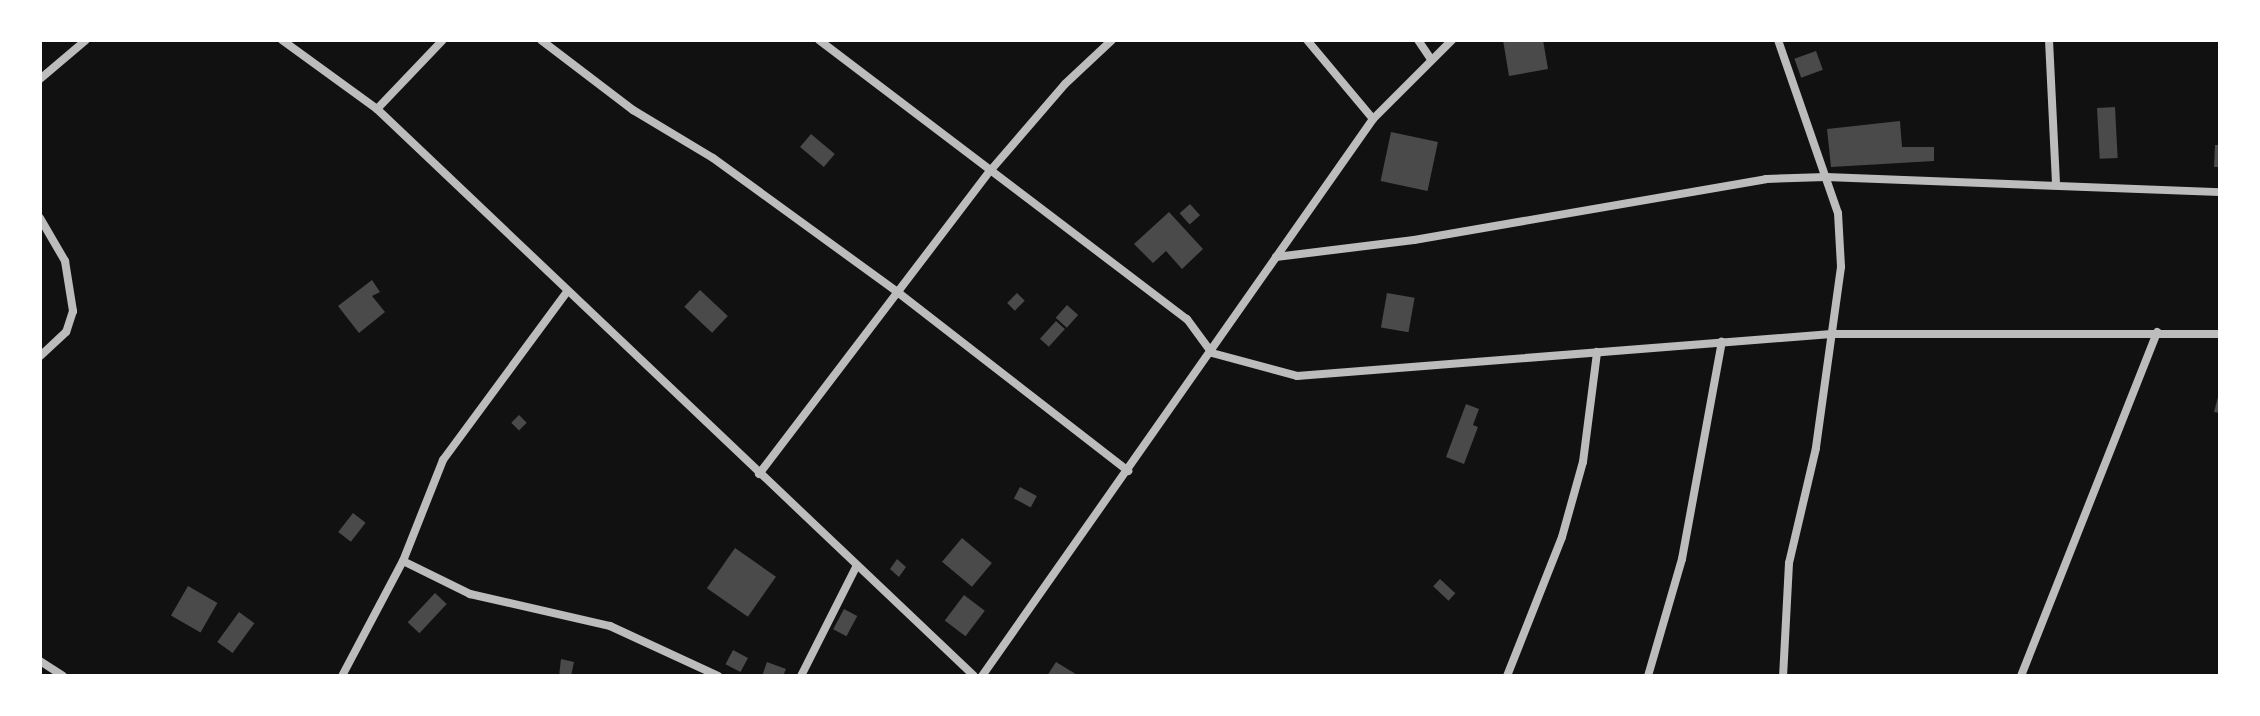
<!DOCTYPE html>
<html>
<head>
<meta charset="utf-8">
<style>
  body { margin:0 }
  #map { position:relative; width:2260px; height:716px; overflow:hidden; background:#111; font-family:Arial,sans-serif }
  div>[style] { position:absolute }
  .building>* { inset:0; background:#4a4a4a; transform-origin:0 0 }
  .minor>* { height:8px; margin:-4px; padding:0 4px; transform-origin:4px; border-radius:4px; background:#bcbcbc }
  span { translate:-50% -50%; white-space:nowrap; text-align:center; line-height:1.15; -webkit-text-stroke:6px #fff; paint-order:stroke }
  .frame { position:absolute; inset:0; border:42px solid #fff; pointer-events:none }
</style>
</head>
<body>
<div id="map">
  <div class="building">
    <div style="clip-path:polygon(1503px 40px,1543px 40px,1548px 69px,1509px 76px)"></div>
    <div style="left:1816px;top:51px;width:20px;height:23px;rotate:70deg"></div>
    <div style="left:2115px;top:107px;width:51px;height:18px;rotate:87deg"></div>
    <div style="clip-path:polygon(1900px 121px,1902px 147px,1934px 147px,1934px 161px,1831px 167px,1827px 129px)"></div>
    <div style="left:1391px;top:132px;width:48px;height:50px;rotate:12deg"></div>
    <div style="left:811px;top:134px;width:31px;height:17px;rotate:40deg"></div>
    <div style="clip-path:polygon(2215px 145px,2220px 145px,2220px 167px,2214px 167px)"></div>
    <div style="left:1190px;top:204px;width:15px;height:14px;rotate:48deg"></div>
    <div style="clip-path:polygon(1169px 212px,1203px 249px,1182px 269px,1166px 251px,1153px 263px,1134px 244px)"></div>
    <div style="clip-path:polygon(372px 280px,380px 292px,372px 296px,385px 312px,359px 333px,338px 306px)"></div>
    <div style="left:700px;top:290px;width:38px;height:23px;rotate:43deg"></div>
    <div style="left:1017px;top:293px;width:11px;height:14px;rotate:45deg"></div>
    <div style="left:1387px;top:293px;width:28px;height:35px;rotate:10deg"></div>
    <div style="left:1067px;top:305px;width:15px;height:17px;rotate:42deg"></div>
    <div style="left:1056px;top:321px;width:12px;height:24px;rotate:42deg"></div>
    <div style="clip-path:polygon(2219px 393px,2220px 393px,2220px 413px,2214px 412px)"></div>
    <div style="clip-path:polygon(1466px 404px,1479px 409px,1473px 425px,1478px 427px,1464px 464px,1446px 457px)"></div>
    <div style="left:519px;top:415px;width:11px;height:11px;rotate:45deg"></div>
    <div style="left:1020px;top:487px;width:19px;height:13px;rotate:28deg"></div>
    <div style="left:353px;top:513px;width:16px;height:24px;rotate:38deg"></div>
    <div style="left:962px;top:538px;width:39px;height:31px;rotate:40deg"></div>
    <div style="left:735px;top:548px;width:50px;height:49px;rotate:35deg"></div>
    <div style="clip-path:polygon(897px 559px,906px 567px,899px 577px,890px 569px)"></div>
    <div style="left:1440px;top:579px;width:21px;height:10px;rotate:43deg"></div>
    <div style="left:188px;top:586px;width:34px;height:34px;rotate:30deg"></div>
    <div style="left:435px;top:593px;width:16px;height:40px;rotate:43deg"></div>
    <div style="left:964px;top:595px;width:26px;height:32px;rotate:37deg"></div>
    <div style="left:844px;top:609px;width:15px;height:23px;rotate:28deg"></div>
    <div style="left:239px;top:612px;width:19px;height:37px;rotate:36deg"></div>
    <div style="left:733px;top:650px;width:17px;height:16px;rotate:28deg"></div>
    <div style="clip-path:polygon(561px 659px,574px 662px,571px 676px,559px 676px)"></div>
    <div style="clip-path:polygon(767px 662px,786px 669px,783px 676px,762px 676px)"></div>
    <div style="clip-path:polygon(1056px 662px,1079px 676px,1047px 676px)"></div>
  </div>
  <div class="minor">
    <div style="left:282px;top:40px;width:117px;rotate:36deg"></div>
    <div style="left:377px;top:109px;width:823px;rotate:43.52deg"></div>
    <div style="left:541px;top:40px;width:116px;rotate:37.3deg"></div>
    <div style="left:633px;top:110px;width:93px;rotate:31deg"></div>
    <div style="left:713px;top:158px;width:231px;rotate:36deg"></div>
    <div style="left:900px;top:294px;width:289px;rotate:37.8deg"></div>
    <div style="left:819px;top:40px;width:462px;rotate:37.2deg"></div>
    <div style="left:1187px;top:319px;width:42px;rotate:53.7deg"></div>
    <div style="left:1212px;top:353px;width:88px;rotate:15.1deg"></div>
    <div style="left:1297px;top:376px;width:536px;rotate:-4.5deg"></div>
    <div style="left:1831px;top:334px;width:389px"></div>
    <div style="left:1307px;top:40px;width:103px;rotate:50.1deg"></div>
    <div style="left:1418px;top:40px;width:22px;rotate:56deg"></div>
    <div style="left:1778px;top:40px;width:183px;rotate:70.9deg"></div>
    <div style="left:1838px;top:213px;width:54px;rotate:86.8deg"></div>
    <div style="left:1841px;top:267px;width:183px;rotate:97.9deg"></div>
    <div style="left:1816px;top:448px;width:118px;rotate:103.2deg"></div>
    <div style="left:1789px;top:563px;width:113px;rotate:93deg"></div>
    <div style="left:2049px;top:40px;width:145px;rotate:87.2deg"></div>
    <div style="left:40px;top:79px;width:60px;rotate:-40.3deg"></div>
    <div style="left:377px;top:109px;width:95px;rotate:-46.3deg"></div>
    <div style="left:40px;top:218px;width:50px;rotate:59.8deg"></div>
    <div style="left:65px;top:261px;width:51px;rotate:80.9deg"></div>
    <div style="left:73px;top:311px;width:22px;rotate:108deg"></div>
    <div style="left:66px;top:332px;width:35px;rotate:137deg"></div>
    <div style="left:1276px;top:257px;width:139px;rotate:-7deg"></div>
    <div style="left:1414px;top:240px;width:357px;rotate:-9.8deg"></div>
    <div style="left:1766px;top:179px;width:60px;rotate:-1.9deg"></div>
    <div style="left:1826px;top:177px;width:394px;rotate:2.2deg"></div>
    <div style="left:759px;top:474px;width:381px;rotate:-52.7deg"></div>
    <div style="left:990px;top:171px;width:115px;rotate:-49.2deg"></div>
    <div style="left:1065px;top:84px;width:64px;rotate:-43.1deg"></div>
    <div style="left:403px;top:561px;width:75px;rotate:26.2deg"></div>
    <div style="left:470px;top:594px;width:144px;rotate:12.9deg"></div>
    <div style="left:610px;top:626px;width:119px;rotate:24.8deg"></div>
    <div style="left:40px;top:661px;width:27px;rotate:33deg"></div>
    <div style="left:342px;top:676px;width:130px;rotate:-62.1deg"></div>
    <div style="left:403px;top:561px;width:109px;rotate:-68.4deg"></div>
    <div style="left:443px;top:460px;width:207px;rotate:-53.6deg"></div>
    <div style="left:801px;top:676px;width:124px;rotate:-63.2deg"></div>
    <div style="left:982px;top:676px;width:681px;rotate:-54.93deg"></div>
    <div style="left:1373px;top:119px;width:112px;rotate:-45deg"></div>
    <div style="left:1507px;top:676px;width:149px;rotate:-68.4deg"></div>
    <div style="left:1562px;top:537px;width:78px;rotate:-74.4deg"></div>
    <div style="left:1583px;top:462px;width:111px;rotate:-82.7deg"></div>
    <div style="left:1648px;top:676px;width:122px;rotate:-73.8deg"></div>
    <div style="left:1682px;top:559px;width:221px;rotate:-79.6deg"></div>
    <div style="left:2021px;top:676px;width:370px;rotate:-68.4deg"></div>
  </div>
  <div class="frame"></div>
</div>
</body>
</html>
